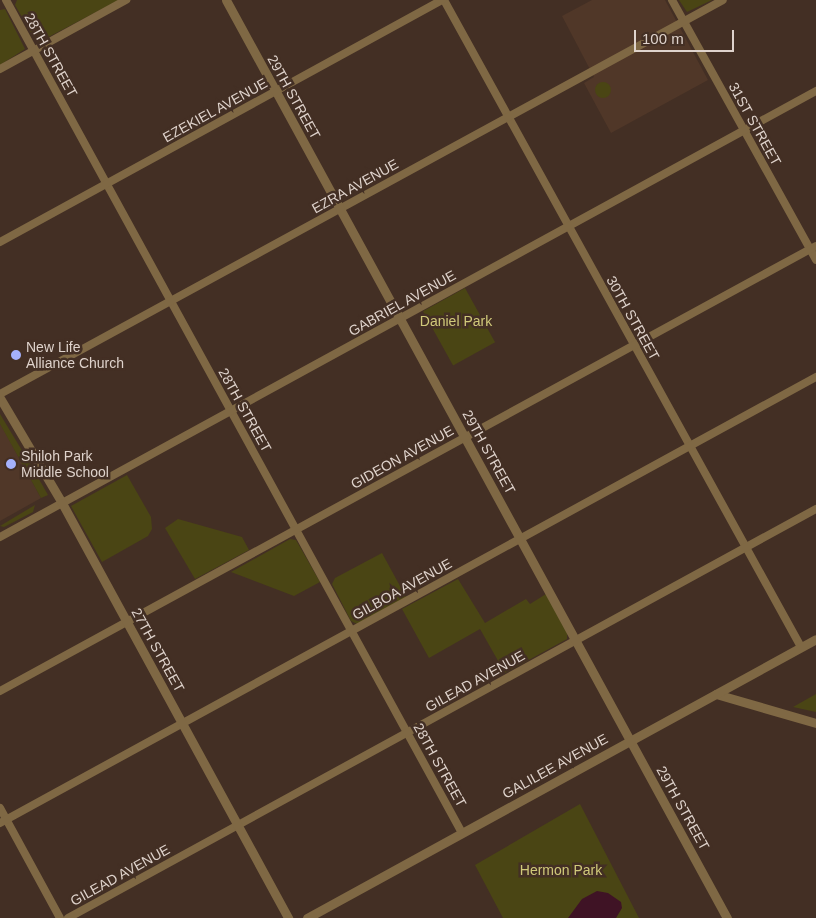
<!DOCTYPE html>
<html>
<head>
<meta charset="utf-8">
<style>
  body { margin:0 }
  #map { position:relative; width:816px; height:918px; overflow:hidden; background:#432f24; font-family:Helvetica,sans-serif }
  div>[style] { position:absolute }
  .built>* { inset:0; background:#503728 }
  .green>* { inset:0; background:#4a4514; transform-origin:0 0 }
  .round { border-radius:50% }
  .water>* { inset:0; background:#3f1325 }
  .minor>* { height:8px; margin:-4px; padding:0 4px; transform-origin:4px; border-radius:4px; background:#7f6844 }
  .tertiary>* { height:9px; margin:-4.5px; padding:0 4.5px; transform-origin:4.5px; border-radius:4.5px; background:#7f6844 }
  .dots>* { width:14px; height:14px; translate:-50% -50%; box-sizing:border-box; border:2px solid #432f24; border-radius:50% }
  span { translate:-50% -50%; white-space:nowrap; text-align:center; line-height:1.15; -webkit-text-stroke:5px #432f24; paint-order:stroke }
  .street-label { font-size:14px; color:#dfd3cc }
  .park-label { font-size:14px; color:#d0c97a }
  .poi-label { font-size:14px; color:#dfd3cc }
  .left { translate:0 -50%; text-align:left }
  .scale { position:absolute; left:634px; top:30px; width:100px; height:22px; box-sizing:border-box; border:2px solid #dfd3cc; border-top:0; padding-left:6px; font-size:15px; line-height:18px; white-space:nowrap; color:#dfd3cc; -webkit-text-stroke:4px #432f24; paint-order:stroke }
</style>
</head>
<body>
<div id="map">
  <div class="built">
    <div style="clip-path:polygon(592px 0,665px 0,708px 80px,611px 133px,584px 83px,594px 77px,562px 16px)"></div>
    <div style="clip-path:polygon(0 423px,41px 498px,0 521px)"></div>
  </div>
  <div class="green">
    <div style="clip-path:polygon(17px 0,119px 0,37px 43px,15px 5px)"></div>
    <div style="clip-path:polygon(679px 0,712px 0,687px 12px)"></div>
    <div style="clip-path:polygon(5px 9px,25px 49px,0 65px,0 10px)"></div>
    <div class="round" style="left:595px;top:82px;width:16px;height:16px"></div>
    <div style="left:465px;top:288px;width:62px;height:48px;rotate:61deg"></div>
    <div style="clip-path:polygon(0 414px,35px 472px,48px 495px,41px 498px,0 424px)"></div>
    <div style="clip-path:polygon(127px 475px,151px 517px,152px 529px,148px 536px,102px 562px,71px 506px)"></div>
    <div style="clip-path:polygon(35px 505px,33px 512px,4px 527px,0 526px)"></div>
    <div style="clip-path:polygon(178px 519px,242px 537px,249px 550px,195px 579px,165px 528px)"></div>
    <div style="clip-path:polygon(290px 539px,296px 540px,320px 582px,294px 596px,231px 572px)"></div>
    <div style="clip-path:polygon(382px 553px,406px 597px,357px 624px,351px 621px,332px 584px,335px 578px)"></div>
    <div style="clip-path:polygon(458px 579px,485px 623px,526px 599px,530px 604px,546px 594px,567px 633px,567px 639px,505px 673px,480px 629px,429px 658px,402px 609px)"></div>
    <div style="clip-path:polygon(816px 694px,816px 712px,793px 707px)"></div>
    <div style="clip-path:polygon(580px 804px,639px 918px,503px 918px,475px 865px)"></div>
  </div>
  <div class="water">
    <div style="clip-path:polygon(597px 891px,608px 893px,621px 902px,622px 908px,616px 918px,568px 918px,582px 899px)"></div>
  </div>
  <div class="minor">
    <div style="left:6px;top:0;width:950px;rotate:61.3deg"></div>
    <div style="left:444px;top:0;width:739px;rotate:61.11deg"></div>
    <div style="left:672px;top:0;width:297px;rotate:61deg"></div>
    <div style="left:0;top:69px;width:144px;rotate:-28.7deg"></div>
    <div style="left:0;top:242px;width:504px;rotate:-28.7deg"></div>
    <div style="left:0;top:394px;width:823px;rotate:-28.59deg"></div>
    <div style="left:0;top:537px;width:930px;rotate:-28.66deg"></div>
    <div style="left:0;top:691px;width:929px;rotate:-28.61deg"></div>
    <div style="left:0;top:808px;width:125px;rotate:61.4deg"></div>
    <div style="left:0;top:823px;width:930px;rotate:-28.66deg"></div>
    <div style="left:68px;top:918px;width:853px;rotate:-28.67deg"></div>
  </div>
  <div class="tertiary">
    <div style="left:226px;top:0;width:1046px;rotate:61.38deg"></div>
    <div style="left:0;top:398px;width:122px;rotate:59.4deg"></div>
    <div style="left:62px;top:503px;width:473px;rotate:61.4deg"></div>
    <div style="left:716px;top:694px;width:104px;rotate:16.2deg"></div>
    <div style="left:307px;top:918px;width:580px;rotate:-28.73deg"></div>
  </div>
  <div class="dots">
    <div style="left:16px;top:355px;background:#a5b1fc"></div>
    <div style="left:11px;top:464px;background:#a5b1fc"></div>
  </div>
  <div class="street-label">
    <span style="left:51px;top:55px;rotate:61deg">28TH STREET</span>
    <span style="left:294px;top:97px;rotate:61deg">29TH STREET</span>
    <span style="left:215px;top:110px;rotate:-29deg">EZEKIEL AVENUE</span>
    <span style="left:755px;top:124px;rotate:61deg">31ST STREET</span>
    <span style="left:355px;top:186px;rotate:-29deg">EZRA AVENUE</span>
    <span style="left:402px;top:303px;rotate:-29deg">GABRIEL AVENUE</span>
    <span style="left:633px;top:318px;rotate:61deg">30TH STREET</span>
    <span style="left:245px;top:410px;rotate:61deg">28TH STREET</span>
    <span style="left:489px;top:452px;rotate:61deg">29TH STREET</span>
    <span style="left:402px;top:457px;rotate:-29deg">GIDEON AVENUE</span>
    <span style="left:402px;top:589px;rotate:-29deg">GILBOA AVENUE</span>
    <span style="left:158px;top:650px;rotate:61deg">27TH STREET</span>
    <span style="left:475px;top:681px;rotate:-29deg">GILEAD AVENUE</span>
    <span style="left:440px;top:765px;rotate:61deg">28TH STREET</span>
    <span style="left:555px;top:766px;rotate:-29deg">GALILEE AVENUE</span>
    <span style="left:683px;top:808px;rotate:61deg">29TH STREET</span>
    <span style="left:120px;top:875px;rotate:-29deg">GILEAD AVENUE</span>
  </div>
  <div class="park-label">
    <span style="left:456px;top:321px">Daniel Park</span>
    <span style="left:561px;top:870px">Hermon Park</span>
  </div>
  <div class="poi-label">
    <span class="left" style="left:26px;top:355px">New Life<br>Alliance Church</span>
    <span class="left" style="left:21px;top:464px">Shiloh Park<br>Middle School</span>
  </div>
  <div class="scale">100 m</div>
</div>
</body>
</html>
